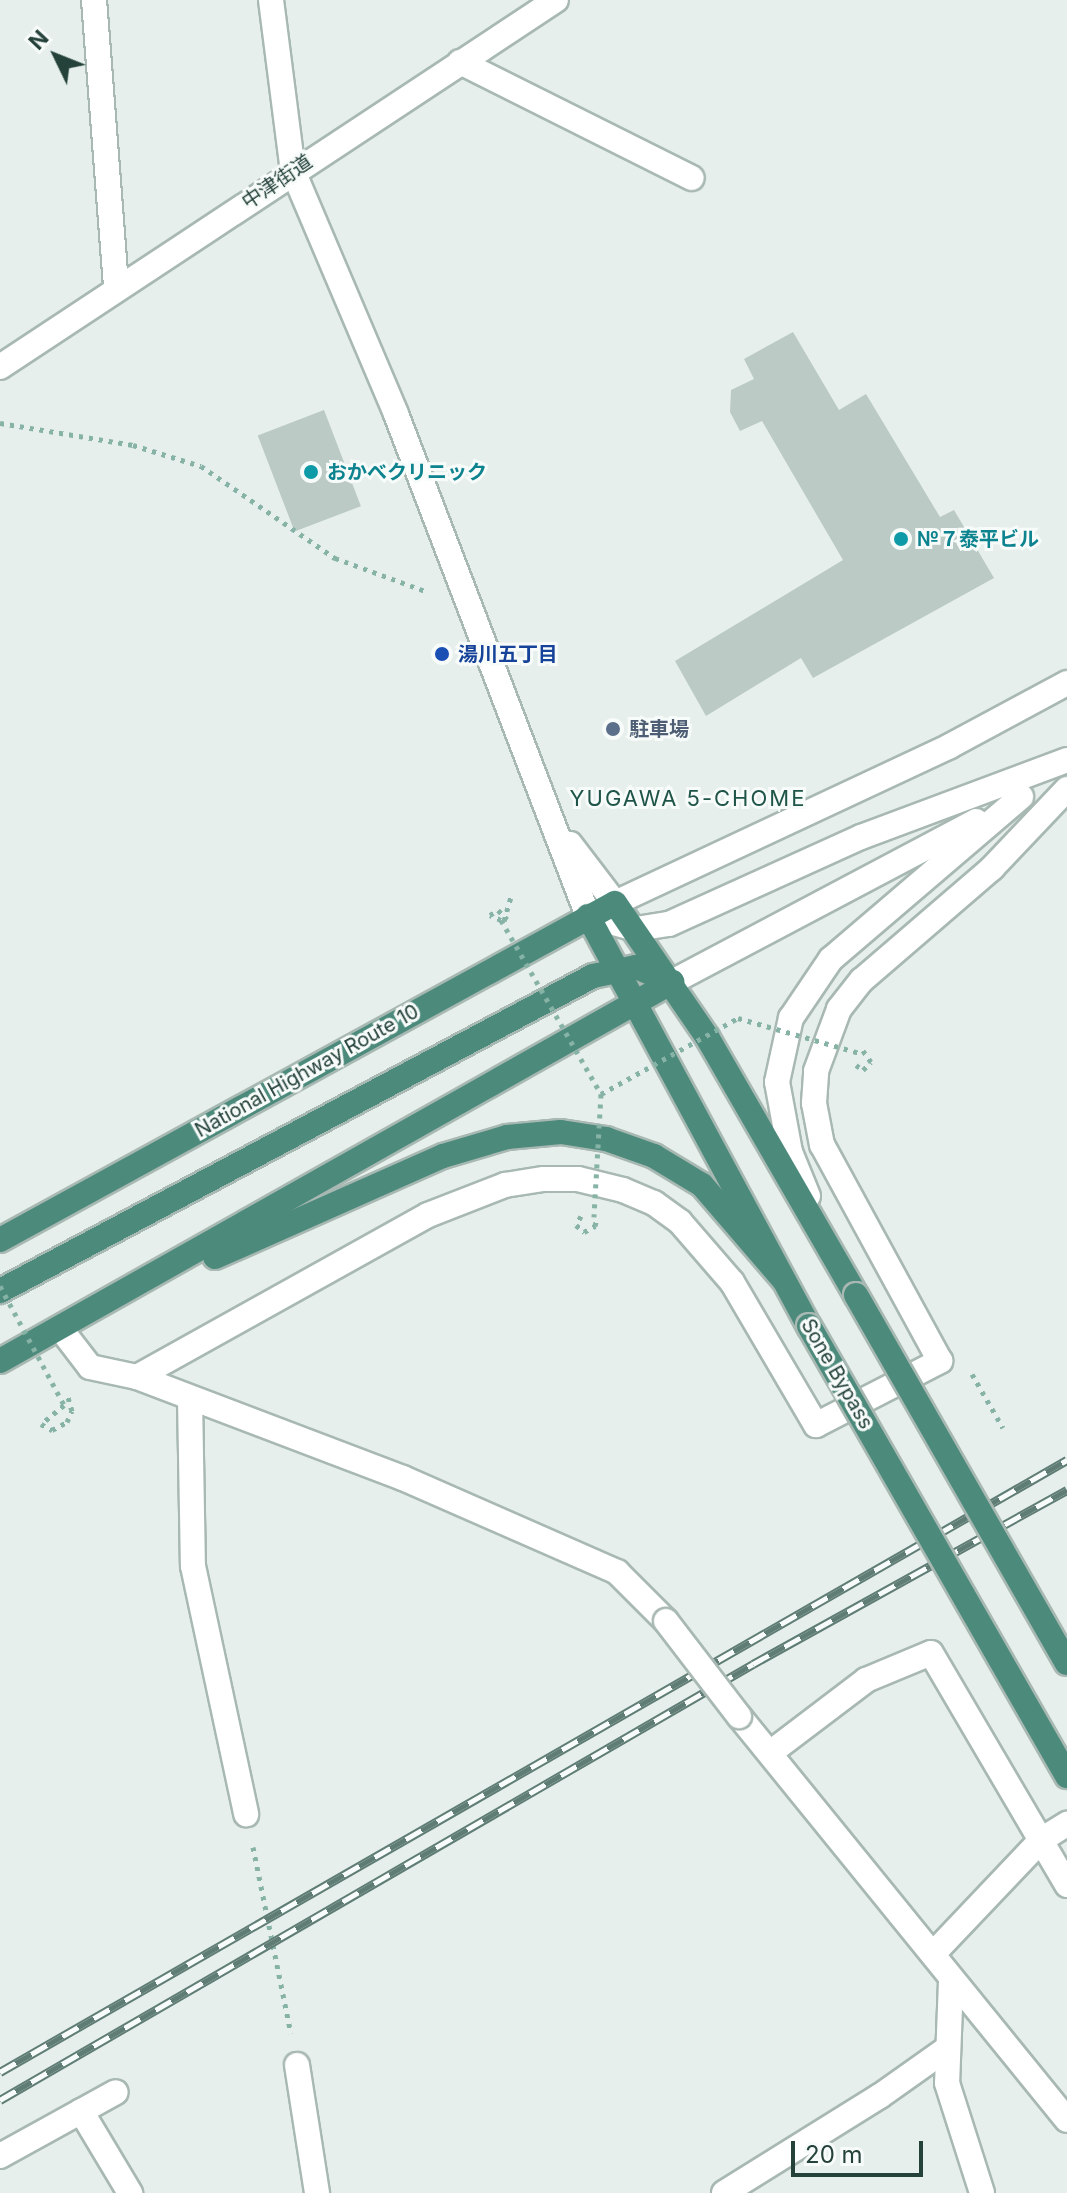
<!DOCTYPE html>
<html>
<head>
<meta charset="utf-8">
<style>
  body { margin:0 }
  #map { position:relative; width:1067px; height:2193px; overflow:hidden; background:#e6efeb; font-family:Inter,"Noto Sans JP",sans-serif }
  div>[style] { position:absolute }
  .building>* { inset:0; background:#bbcac4; transform-origin:0 0 }
  .path>* { height:5px; margin-top:-2.5px; transform-origin:0; background:repeating-linear-gradient(90deg,#86b3a5 0 4px,transparent 0 10px) }
  .roads { filter:drop-shadow(2px 0 #a8b8b2) drop-shadow(-2px 0 #a8b8b2) drop-shadow(0 2px #a8b8b2) drop-shadow(0 -2px #a8b8b2) }
  .minor>* { height:24px; margin:-12px; padding:0 12px; transform-origin:12px; border-radius:12px; background:#fff }
  .tertiary>* { height:24px; margin:-12px; padding:0 12px; transform-origin:12px; border-radius:12px; background:#fff }
  .trunk>* { height:24px; margin:-12px; padding:0 12px; transform-origin:12px; border-radius:12px; background:#4c8a7c }
  .rail>* { height:9px; margin-top:-4.5px; transform-origin:0; background:repeating-linear-gradient(90deg,#f7fbf9 0 18px,#5f7d75 0 36px); box-sizing:border-box; border-block:2px solid #5f7d75 }
  .path-bridge>* { height:5px; margin-top:-2.5px; transform-origin:0; background:repeating-linear-gradient(90deg,#86b3a5 0 4px,transparent 0 10px) }
  .bridges { filter:drop-shadow(2px 0 #a8b8b2) drop-shadow(-2px 0 #a8b8b2) drop-shadow(0 2px #a8b8b2) drop-shadow(0 -2px #a8b8b2) }
  .minor-bridge>* { height:24px; margin:-12px; padding:0 12px; transform-origin:12px; border-radius:12px; background:#fff }
  .trunk-bridge>* { height:24px; margin:-12px; padding:0 12px; transform-origin:12px; border-radius:12px; background:#4c8a7c }
  .dots>* { width:22px; height:22px; translate:-50% -50%; box-sizing:border-box; border:4px solid #f7fbf9; border-radius:50% }
  span { translate:-50% -50%; white-space:nowrap; text-align:center; line-height:1.15; -webkit-text-stroke:6px #f7fbf9; paint-order:stroke }
  .street-label { font-size:20px; color:#24423a }
  .culture-label { font-size:20px; color:#0d838f; font-weight:700 }
  .left { translate:0 -50%; text-align:left }
  .transit-label { font-size:20px; color:#164399; font-weight:700 }
  .service-label { font-size:20px; color:#4e5e75; font-weight:700 }
  .neighbourhood-label { font-size:22px; color:#1f5548; letter-spacing:2px }
  .north { position:absolute; left:16px; top:16px; width:80px; height:80px; -webkit-text-stroke:6px #f7fbf9; paint-order:stroke; rotate:313deg; font-size:22px; font-weight:700; line-height:32px; text-align:center; color:#24423a }
  .north::after { content:''; display:block; margin:auto; width:28px; height:36px; background:#24423a; clip-path:polygon(50% 0,100% 100%,50% 72%,0 100%) }
  .scale { position:absolute; left:791px; top:2141px; width:132px; height:36px; box-sizing:border-box; border:4px solid #24423a; border-top:0; padding-left:10px; font-size:24px; line-height:28px; white-space:nowrap; color:#24423a; -webkit-text-stroke:6px #f7fbf9; paint-order:stroke }
</style>
</head>
<body>
<div id="map">
  <div class="building">
    <div style="clip-path:polygon(793px 332px,839px 410px,866px 394px,940px 517px,954px 510px,994px 578px,813px 678px,801px 658px,706px 716px,675px 661px,843px 560px,762px 421px,740px 431px,730px 412px,731px 390px,754px 379px,744px 359px)"></div>
    <div style="left:324px;top:410px;width:103px;height:71px;rotate:69deg"></div>
  </div>
  <div class="path">
    <div style="left:0;top:423px;width:135px;rotate:9.4deg"></div>
    <div style="left:133px;top:445px;width:71px;rotate:17.2deg"></div>
    <div style="left:201px;top:466px;width:163px;rotate:34.5deg"></div>
    <div style="left:335px;top:558px;width:99px;rotate:20.1deg"></div>
    <div style="left:501px;top:920px;width:12px;rotate:-156deg"></div>
    <div style="left:490px;top:915px;width:9px;rotate:-32deg"></div>
    <div style="left:498px;top:910px;width:13px;rotate:45deg"></div>
    <div style="left:504px;top:921px;width:26px;rotate:-74deg"></div>
    <div style="left:856px;top:1065px;width:9px;rotate:36deg"></div>
    <div style="left:863px;top:1070px;width:11px;rotate:-45deg"></div>
    <div style="left:871px;top:1062px;width:16px;rotate:-125deg"></div>
    <div style="left:581px;top:1216px;width:10px;rotate:119deg"></div>
    <div style="left:576px;top:1225px;width:11px;rotate:41deg"></div>
    <div style="left:584px;top:1232px;width:13px;rotate:-29deg"></div>
    <div style="left:595px;top:1226px;width:9px;rotate:-77deg"></div>
    <div style="left:972px;top:1374px;width:62px;rotate:60.1deg"></div>
    <div style="left:64px;top:1405px;width:30px;rotate:140deg"></div>
    <div style="left:41px;top:1424px;width:13px;rotate:29deg"></div>
    <div style="left:52px;top:1430px;width:17px;rotate:-28deg"></div>
    <div style="left:67px;top:1422px;width:12px;rotate:-66deg"></div>
    <div style="left:72px;top:1411px;width:15px;rotate:-106deg"></div>
    <div style="left:253px;top:1847px;width:190px;rotate:78.5deg"></div>
  </div>
  <div class="roads">
    <div class="minor">
      <div style="left:94px;top:0;width:290px;rotate:85.6deg"></div>
      <div style="left:460px;top:62px;width:259px;rotate:26.6deg"></div>
      <div style="left:0;top:367px;width:666px;rotate:-33.43deg"></div>
      <div style="left:60px;top:1328px;width:49px;rotate:52.4deg"></div>
      <div style="left:90px;top:1367px;width:48px;rotate:12deg"></div>
      <div style="left:137px;top:1377px;width:285px;rotate:20.8deg"></div>
      <div style="left:403px;top:1478px;width:234px;rotate:23.7deg"></div>
      <div style="left:617px;top:1572px;width:69px;rotate:45deg"></div>
      <div style="left:137px;top:1377px;width:333px;rotate:-29.1deg"></div>
      <div style="left:428px;top:1215px;width:83px;rotate:-21.3deg"></div>
      <div style="left:505px;top:1185px;width:39px;rotate:-9deg"></div>
      <div style="left:544px;top:1179px;width:34px"></div>
      <div style="left:578px;top:1179px;width:46px;rotate:13.7deg"></div>
      <div style="left:623px;top:1190px;width:34px;rotate:23deg"></div>
      <div style="left:654px;top:1203px;width:32px;rotate:36deg"></div>
      <div style="left:680px;top:1222px;width:79px;rotate:49.1deg"></div>
      <div style="left:732px;top:1282px;width:166px;rotate:59.6deg"></div>
      <div style="left:816px;top:1425px;width:140px;rotate:-27.3deg"></div>
      <div style="left:940px;top:1361px;width:246px;rotate:-118.6deg"></div>
      <div style="left:822px;top:1145px;width:43px;rotate:-100.8deg"></div>
      <div style="left:814px;top:1103px;width:32px;rotate:-86deg"></div>
      <div style="left:816px;top:1071px;width:66px;rotate:-69.6deg"></div>
      <div style="left:839px;top:1009px;width:37px;rotate:-52deg"></div>
      <div style="left:862px;top:980px;width:172px;rotate:-40.7deg"></div>
      <div style="left:992px;top:868px;width:109px;rotate:-46.5deg"></div>
      <div style="left:190px;top:1398px;width:168px;rotate:89deg"></div>
      <div style="left:193px;top:1566px;width:254px;rotate:77.9deg"></div>
      <div style="left:739px;top:1716px;width:520px;rotate:50.93deg"></div>
      <div style="left:770px;top:1753px;width:121px;rotate:-37.2deg"></div>
      <div style="left:866px;top:1680px;width:70px;rotate:-22.6deg"></div>
      <div style="left:931px;top:1653px;width:269px;rotate:59.6deg"></div>
      <div style="left:933px;top:1954px;width:157px;rotate:-46.5deg"></div>
      <div style="left:1041px;top:1840px;width:31px;rotate:-32deg"></div>
      <div style="left:951px;top:1981px;width:102px;rotate:92.2deg"></div>
      <div style="left:947px;top:2083px;width:115px;rotate:72.3deg"></div>
      <div style="left:297px;top:2065px;width:130px;rotate:81.1deg"></div>
      <div style="left:81px;top:2111px;width:96px;rotate:59.1deg"></div>
      <div style="left:0;top:2156px;width:132px;rotate:-28.9deg"></div>
      <div style="left:724px;top:2193px;width:184px;rotate:-31.9deg"></div>
      <div style="left:880px;top:2096px;width:80px;rotate:-35.3deg"></div>
    </div>
    <div class="tertiary">
      <div style="left:271px;top:0;width:172px;rotate:82.7deg"></div>
      <div style="left:293px;top:171px;width:264px;rotate:67deg"></div>
      <div style="left:396px;top:414px;width:537px;rotate:69.07deg"></div>
      <div style="left:588px;top:916px;width:50px;rotate:15.2deg"></div>
      <div style="left:636px;top:929px;width:33px;rotate:-9deg"></div>
      <div style="left:669px;top:924px;width:211px;rotate:-24.4deg"></div>
      <div style="left:861px;top:837px;width:220px;rotate:-20.5deg"></div>
      <div style="left:570px;top:844px;width:74px;rotate:52.7deg"></div>
      <div style="left:615px;top:903px;width:370px;rotate:-25.1deg"></div>
      <div style="left:950px;top:746px;width:133px;rotate:-28.3deg"></div>
      <div style="left:672px;top:982px;width:344px;rotate:-27.9deg"></div>
      <div style="left:808px;top:1196px;width:48px;rotate:-112.2deg"></div>
      <div style="left:790px;top:1152px;width:71px;rotate:-100.5deg"></div>
      <div style="left:777px;top:1082px;width:66px;rotate:-77.7deg"></div>
      <div style="left:791px;top:1018px;width:71px;rotate:-55.9deg"></div>
      <div style="left:831px;top:959px;width:250px;rotate:-40.5deg"></div>
    </div>
    <div class="trunk">
      <div style="left:588px;top:916px;width:466px;rotate:61.7deg"></div>
      <div style="left:0;top:1240px;width:701px;rotate:-28.72deg"></div>
      <div style="left:615px;top:903px;width:163px;rotate:55.5deg"></div>
      <div style="left:707px;top:1037px;width:298px;rotate:60deg"></div>
      <div style="left:215px;top:1257px;width:249px;rotate:-23.9deg"></div>
      <div style="left:443px;top:1156px;width:67px;rotate:-16.5deg"></div>
      <div style="left:507px;top:1137px;width:54px;rotate:-5.3deg"></div>
      <div style="left:561px;top:1132px;width:46px;rotate:8.8deg"></div>
      <div style="left:606px;top:1139px;width:51px;rotate:19.5deg"></div>
      <div style="left:654px;top:1156px;width:56px;rotate:31.1deg"></div>
      <div style="left:702px;top:1185px;width:123px;rotate:49.3deg"></div>
      <div style="left:0;top:1291px;width:671px;rotate:-27.98deg"></div>
      <div style="left:593px;top:976px;width:44px;rotate:-11.8deg"></div>
      <div style="left:636px;top:967px;width:39px;rotate:23deg"></div>
      <div style="left:0;top:1361px;width:772px;rotate:-29.42deg"></div>
    </div>
  </div>
  <div class="rail">
    <div style="left:0;top:2072px;width:1230px;rotate:-29.84deg"></div>
    <div style="left:0;top:2100px;width:870px;rotate:-30.07deg"></div>
    <div style="left:753px;top:1664px;width:359px;rotate:-29deg"></div>
  </div>
  <div class="path-bridge">
    <div style="left:501px;top:920px;width:201px;rotate:60.1deg"></div>
    <div style="left:601px;top:1094px;width:123px;rotate:93.3deg"></div>
    <div style="left:601px;top:1094px;width:157px;rotate:-29deg"></div>
    <div style="left:738px;top:1018px;width:126px;rotate:16.1deg"></div>
    <div style="left:0;top:1286px;width:135px;rotate:61.7deg"></div>
  </div>
  <div class="bridges">
    <div class="minor-bridge">
      <div style="left:666px;top:1621px;width:120px;rotate:52.5deg"></div>
    </div>
    <div class="trunk-bridge">
      <div style="left:856px;top:1295px;width:424px;rotate:60.2deg"></div>
      <div style="left:809px;top:1326px;width:519px;rotate:60.17deg"></div>
    </div>
  </div>
  <div class="dots">
    <div style="left:311px;top:472px;background:#0f9aa8"></div>
    <div style="left:901px;top:539px;background:#0f9aa8"></div>
    <div style="left:442px;top:654px;background:#1a4fb4"></div>
    <div style="left:613px;top:729px;background:#5c6f8a"></div>
  </div>
  <div class="street-label">
    <span style="left:277px;top:182px;rotate:-34deg">中津街道</span>
    <span style="left:307px;top:1071px;rotate:-29deg">National Highway Route 10</span>
    <span style="left:837px;top:1374px;rotate:60deg">Sone Bypass</span>
  </div>
  <div class="culture-label">
    <span class="left" style="left:327px;top:472px">おかべクリニック</span>
    <span class="left" style="left:917px;top:539px">№７泰平ビル</span>
  </div>
  <div class="transit-label">
    <span class="left" style="left:458px;top:654px">湯川五丁目</span>
  </div>
  <div class="service-label">
    <span class="left" style="left:629px;top:729px">駐車場</span>
  </div>
  <div class="neighbourhood-label">
    <span style="left:688px;top:799px">YUGAWA 5-CHOME</span>
  </div>
  <div class="north">N</div>
  <div class="scale">20 m</div>
</div>
</body>
</html>
